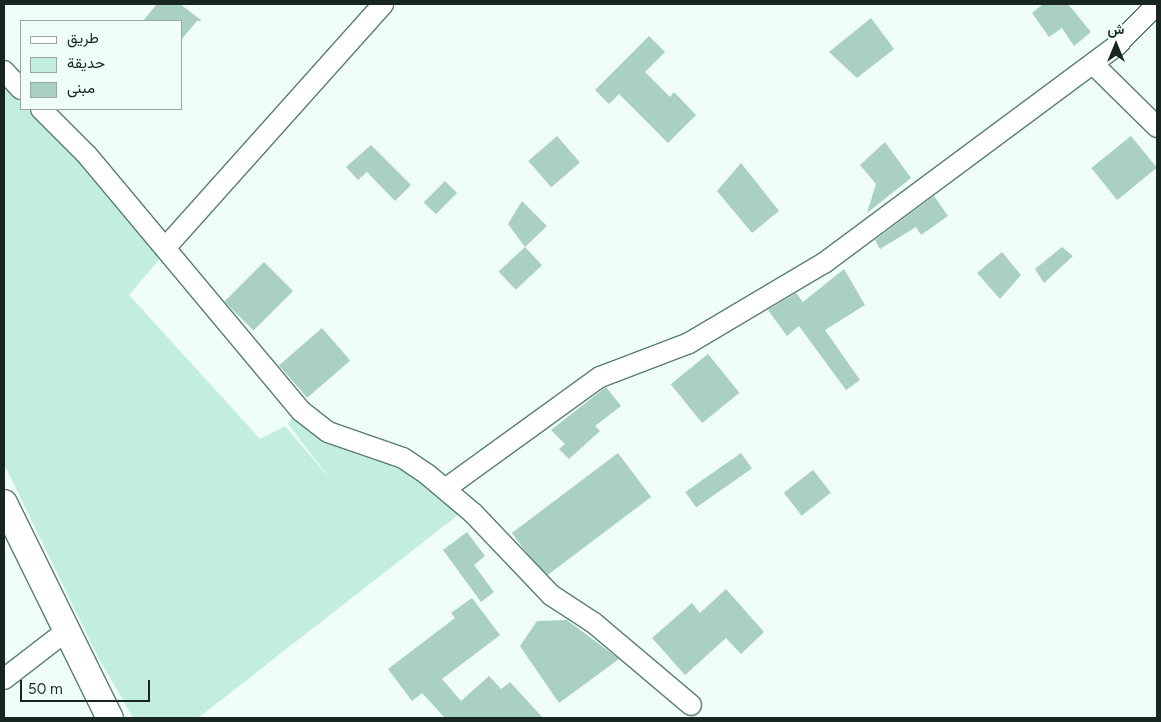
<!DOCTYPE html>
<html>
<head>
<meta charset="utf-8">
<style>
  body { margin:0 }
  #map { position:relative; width:1161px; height:722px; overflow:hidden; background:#effef8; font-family:Figtree,Vazirmatn,sans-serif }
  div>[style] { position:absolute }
  .green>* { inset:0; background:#c3eddc }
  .building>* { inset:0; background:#a9d0c0; transform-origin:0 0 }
  .roads { filter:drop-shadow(1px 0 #5a7f71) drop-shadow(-1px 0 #5a7f71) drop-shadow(0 1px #5a7f71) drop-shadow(0 -1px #5a7f71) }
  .minor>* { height:20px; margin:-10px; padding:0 10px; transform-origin:10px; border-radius:10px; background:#fff }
  .tertiary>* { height:26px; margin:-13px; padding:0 13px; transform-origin:13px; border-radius:13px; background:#fff }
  span { translate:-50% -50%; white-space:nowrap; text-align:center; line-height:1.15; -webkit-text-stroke:4.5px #effef8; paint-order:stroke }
  .frame { position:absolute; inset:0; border:5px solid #172621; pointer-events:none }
  .legend { position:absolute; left:20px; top:20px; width:162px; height:90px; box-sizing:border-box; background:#effef8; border:1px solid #99a8a2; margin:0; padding:6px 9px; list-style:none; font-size:15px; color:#172621 }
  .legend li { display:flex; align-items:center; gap:10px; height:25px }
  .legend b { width:25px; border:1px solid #99a8a2 }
  .north { position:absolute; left:1091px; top:20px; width:50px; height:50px; -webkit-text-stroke:4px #effef8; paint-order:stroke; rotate:0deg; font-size:14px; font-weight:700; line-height:20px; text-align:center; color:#172621 }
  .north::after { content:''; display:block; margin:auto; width:18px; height:22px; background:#172621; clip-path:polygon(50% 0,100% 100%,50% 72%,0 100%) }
  .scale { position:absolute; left:20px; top:680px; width:130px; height:22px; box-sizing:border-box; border:2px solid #172621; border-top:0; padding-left:6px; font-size:15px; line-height:18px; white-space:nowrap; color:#172621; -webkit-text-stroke:4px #effef8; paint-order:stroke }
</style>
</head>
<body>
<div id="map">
  <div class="green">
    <div style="clip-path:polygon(4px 87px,21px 103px,21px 109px,27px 109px,100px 177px,164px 254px,129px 295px,260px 439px,285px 426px,331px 480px,288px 424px,294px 416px,427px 481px,458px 515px,198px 718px,133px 718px,97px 655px,4px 464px)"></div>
  </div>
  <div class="building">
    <div style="clip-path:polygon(157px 4px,180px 4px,202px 21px,197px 21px,181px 40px,181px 21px,143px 21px)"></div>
    <div style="clip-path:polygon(1043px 4px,1068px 4px,1091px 32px,1074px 46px,1062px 28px,1049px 37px,1032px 13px)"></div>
    <div style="clip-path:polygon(871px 18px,894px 49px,857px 78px,829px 52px)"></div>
    <div style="clip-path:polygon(649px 36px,665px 52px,645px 72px,670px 97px,674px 92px,696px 115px,668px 143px,619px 94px,609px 104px,595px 90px)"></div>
    <div style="left:557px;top:136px;width:35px;height:38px;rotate:49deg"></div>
    <div style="left:1131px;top:136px;width:41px;height:51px;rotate:51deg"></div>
    <div style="clip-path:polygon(885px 142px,911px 178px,867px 213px,876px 184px,860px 165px)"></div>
    <div style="clip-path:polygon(371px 145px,411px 185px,395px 201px,367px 172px,358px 180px,346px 167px)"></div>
    <div style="clip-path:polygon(741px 163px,779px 211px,752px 233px,717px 191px)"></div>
    <div style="left:445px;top:181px;width:17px;height:30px;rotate:45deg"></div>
    <div style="clip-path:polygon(934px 196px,948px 216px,921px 235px,916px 227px,880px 249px,875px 240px)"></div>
    <div style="clip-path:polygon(522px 201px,547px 226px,525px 247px,508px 224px)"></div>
    <div style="left:525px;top:247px;width:25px;height:36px;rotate:47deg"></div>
    <div style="clip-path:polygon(1062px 247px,1073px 256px,1044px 283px,1035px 269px)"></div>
    <div style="clip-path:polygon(1002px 252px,1021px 275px,1000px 299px,977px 273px)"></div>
    <div style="left:264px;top:262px;width:41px;height:56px;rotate:45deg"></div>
    <div style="clip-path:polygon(844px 269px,865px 305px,825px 330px,860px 380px,846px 390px,799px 326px,787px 336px,768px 310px,796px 293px,803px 302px)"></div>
    <div style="left:322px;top:328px;width:43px;height:57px;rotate:49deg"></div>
    <div style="left:708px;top:354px;width:50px;height:48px;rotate:51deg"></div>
    <div style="clip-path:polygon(606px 387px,621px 406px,595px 426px,600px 431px,569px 459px,559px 449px,565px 444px,551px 430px)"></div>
    <div style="left:618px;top:453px;width:55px;height:133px;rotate:53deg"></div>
    <div style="left:741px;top:453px;width:19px;height:68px;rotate:55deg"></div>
    <div style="left:813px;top:470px;width:29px;height:37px;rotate:52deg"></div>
    <div style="clip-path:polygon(467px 532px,485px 556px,474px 565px,494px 592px,481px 602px,443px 550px)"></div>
    <div style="clip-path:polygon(726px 589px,764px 632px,741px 654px,726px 638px,685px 675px,652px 638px,692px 603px,700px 613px)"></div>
    <div style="clip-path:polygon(472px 598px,500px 635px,442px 679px,461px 701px,489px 676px,501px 689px,510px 682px,543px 718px,445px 718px,422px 693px,412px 701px,388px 669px,455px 618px,451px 613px)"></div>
    <div style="clip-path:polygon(567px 620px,619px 659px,559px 703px,520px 646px,537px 621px)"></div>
  </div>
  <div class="roads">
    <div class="minor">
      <div style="left:1093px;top:64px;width:90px;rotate:44.5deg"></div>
      <div style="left:4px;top:71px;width:25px;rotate:47deg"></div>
      <div style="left:41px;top:109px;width:65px;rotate:45deg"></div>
      <div style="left:87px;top:155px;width:334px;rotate:50.1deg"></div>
      <div style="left:301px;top:411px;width:34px;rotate:38deg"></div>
      <div style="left:328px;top:432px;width:79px;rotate:19.1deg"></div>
      <div style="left:403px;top:458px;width:30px;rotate:34deg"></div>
      <div style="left:428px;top:475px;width:59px;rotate:40.2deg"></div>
      <div style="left:473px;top:513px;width:113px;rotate:46.4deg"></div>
      <div style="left:551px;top:595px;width:51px;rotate:33.1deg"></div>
      <div style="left:594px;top:623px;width:127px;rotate:40.2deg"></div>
      <div style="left:166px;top:247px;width:326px;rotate:-48.2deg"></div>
      <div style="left:445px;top:489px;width:191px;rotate:-35.9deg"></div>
      <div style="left:600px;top:377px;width:95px;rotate:-20.9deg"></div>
      <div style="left:689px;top:343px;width:157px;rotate:-30.7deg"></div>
      <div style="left:824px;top:263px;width:364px;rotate:-36.6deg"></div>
      <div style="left:1116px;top:46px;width:59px;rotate:-45.7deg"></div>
      <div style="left:4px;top:679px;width:78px;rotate:-37.7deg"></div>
    </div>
    <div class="tertiary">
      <div style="left:4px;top:503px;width:240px;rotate:63.8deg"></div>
    </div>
  </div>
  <div class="frame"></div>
  <ul class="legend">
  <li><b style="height:6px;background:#fff"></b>طريق</li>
  <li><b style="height:14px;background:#c3eddc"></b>حديقة</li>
  <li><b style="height:14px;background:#a9d0c0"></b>مبنى</li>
  </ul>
  <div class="north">ش</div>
  <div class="scale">50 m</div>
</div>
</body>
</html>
